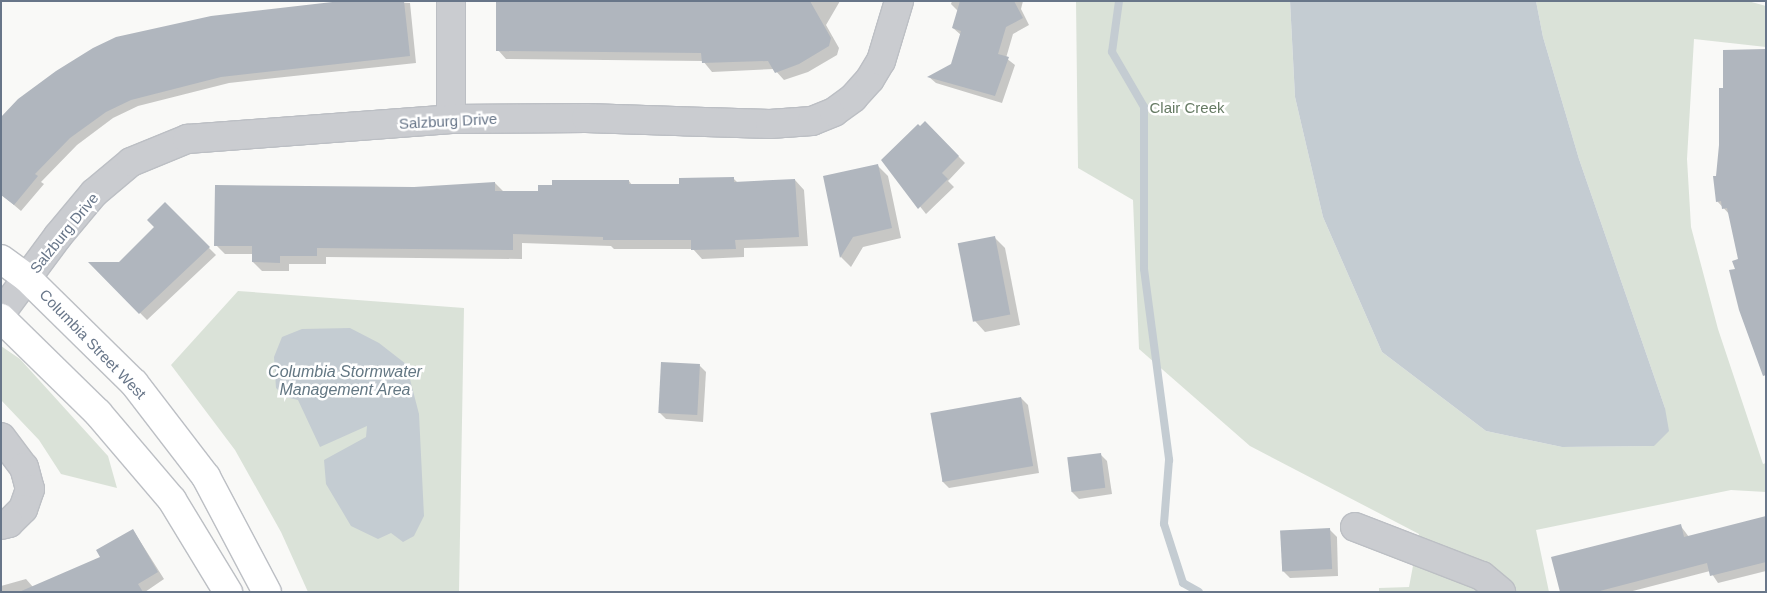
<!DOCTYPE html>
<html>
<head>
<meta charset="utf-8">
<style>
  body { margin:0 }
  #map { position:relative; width:1767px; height:593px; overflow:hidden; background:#f9f9f7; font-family:Arial,sans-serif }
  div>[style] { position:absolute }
  .green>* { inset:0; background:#dae2d8 }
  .water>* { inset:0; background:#c4ccd2 }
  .shadow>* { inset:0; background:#0003 }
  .stream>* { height:8px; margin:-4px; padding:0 4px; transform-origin:4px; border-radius:4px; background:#c4ccd2 }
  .building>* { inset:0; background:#b0b6be; transform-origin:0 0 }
  .roads { filter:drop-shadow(1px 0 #bcbfc4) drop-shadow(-1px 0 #bcbfc4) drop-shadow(0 1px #bcbfc4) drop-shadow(0 -1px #bcbfc4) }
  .minor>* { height:28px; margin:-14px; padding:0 14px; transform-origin:14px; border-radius:14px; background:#caccd0 }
  .major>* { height:28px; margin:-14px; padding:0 14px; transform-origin:14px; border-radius:14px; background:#fff }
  span { translate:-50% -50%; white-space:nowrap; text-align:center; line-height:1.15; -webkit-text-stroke:5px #fff; paint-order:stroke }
  .park-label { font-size:15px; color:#657a63 }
  .street-label { font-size:15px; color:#687689 }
  .water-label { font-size:16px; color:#637783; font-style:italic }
  .frame { position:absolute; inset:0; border:2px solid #687689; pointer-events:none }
</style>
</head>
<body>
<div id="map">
  <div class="green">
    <div style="clip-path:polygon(1076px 1px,1290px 1px,1295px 97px,1323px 217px,1382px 352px,1486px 431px,1562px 447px,1654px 446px,1665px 408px,1579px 159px,1543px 37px,1536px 1px,1748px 1px,1766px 6px,1766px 47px,1694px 39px,1687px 159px,1691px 227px,1718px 329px,1763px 464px,1766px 463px,1766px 492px,1731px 490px,1536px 530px,1549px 592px,1379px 592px,1379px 588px,1409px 587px,1419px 534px,1250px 446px,1139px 349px,1133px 200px,1078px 168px)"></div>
    <div style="clip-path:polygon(238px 291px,464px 308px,459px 592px,308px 592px,281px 532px,235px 450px,171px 365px)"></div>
    <div style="clip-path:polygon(1px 346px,20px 359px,108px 456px,117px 488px,61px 474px,39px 440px,1px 400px)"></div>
  </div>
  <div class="water">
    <div style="clip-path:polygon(1290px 1px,1536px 1px,1543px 37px,1579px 159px,1665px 408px,1669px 431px,1654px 446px,1562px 447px,1486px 431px,1382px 352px,1323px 217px,1295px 97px)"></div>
    <div style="clip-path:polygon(350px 328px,379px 343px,406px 364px,419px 414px,424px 516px,414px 536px,403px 542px,391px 533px,378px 539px,351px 526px,326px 484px,324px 460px,366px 437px,367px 426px,320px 447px,298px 400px,286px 397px,276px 388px,274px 357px,282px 337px,302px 329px)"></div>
  </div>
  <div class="shadow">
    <div style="clip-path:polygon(356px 1px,410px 3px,416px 63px,229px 83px,138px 106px,113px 118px,77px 145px,41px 182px,44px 184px,21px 211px,1px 194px,1px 118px)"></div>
    <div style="clip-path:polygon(766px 1px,840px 1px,826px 25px,839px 48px,837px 55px,808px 72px,784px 80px,774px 69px,712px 72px,703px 61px,506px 59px,498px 50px)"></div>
    <div style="clip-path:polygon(952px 1px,1023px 1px,1021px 9px,1029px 25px,1013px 34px,1006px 58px,1015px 65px,1002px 103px,936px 83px,929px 77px,952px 65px,961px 35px,953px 28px,958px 11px,951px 4px)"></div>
    <div style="clip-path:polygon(925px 123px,965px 163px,948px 181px,954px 187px,926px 214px,883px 160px)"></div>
    <div style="clip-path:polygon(1720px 145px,1766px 356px,1736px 270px,1739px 260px,1730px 215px,1717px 201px)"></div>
    <div style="clip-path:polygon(878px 166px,888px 176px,901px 238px,863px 247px,851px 267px,841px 257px,825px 177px)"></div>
    <div style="clip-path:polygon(733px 178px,738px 183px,795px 180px,804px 190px,808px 246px,744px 248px,744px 257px,702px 259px,693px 249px,614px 249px,611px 246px,522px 243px,522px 259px,326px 257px,326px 264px,289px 264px,289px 271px,262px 271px,253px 262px,253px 254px,225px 254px,216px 245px,414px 188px,495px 183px,505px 193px,539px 192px,629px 181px,632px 185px,681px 185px)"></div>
    <div style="clip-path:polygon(165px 204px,216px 255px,147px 320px,91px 263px,120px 263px,156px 227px)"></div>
    <div style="clip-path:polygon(994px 237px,1005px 248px,1020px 325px,985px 332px,975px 321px)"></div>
    <div style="clip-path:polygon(699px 365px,706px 372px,703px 422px,666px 419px,659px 412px)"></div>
    <div style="clip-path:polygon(1021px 398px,1028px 405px,1039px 473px,949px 488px,942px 481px)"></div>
    <div style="clip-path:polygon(1100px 454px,1107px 461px,1112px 494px,1079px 499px,1072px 492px)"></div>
    <div style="clip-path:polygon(1766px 518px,1766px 571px,1718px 583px,1710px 571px,1629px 592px,1561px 592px,1680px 525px,1689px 537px)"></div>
    <div style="clip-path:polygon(133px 530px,164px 579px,145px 592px,1px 592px,1px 586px,26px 579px,33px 587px,101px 558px)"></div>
    <div style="clip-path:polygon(1330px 530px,1337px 537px,1338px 576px,1290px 578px,1283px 571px)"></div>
  </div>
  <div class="stream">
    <div style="left:1119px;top:1px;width:51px;rotate:97.8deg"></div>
    <div style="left:1112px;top:52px;width:64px;rotate:59.8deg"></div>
    <div style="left:1144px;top:107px;width:162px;rotate:90deg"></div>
    <div style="left:1144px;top:269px;width:193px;rotate:82.5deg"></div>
    <div style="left:1169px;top:460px;width:64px;rotate:94.5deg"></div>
    <div style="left:1164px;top:524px;width:62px;rotate:72.1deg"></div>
    <div style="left:1183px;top:583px;width:18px;rotate:29deg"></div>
  </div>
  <div class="building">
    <div style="clip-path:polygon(341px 1px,404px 1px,410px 56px,221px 77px,131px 100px,106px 112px,70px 138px,35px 174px,38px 176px,14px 205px,1px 195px,1px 117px,18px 99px,56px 71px,93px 48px,116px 37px,211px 16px)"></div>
    <div style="clip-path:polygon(496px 1px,810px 1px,831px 38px,829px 46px,799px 64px,775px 73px,768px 61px,702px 63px,701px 53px,496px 51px)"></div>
    <div style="clip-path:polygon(960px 1px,1014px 1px,1023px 18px,1006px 27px,998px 54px,1009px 57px,995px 96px,927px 77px,951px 64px,961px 31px,952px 28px)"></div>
    <div style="clip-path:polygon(1766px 49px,1766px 375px,1763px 376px,1739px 310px,1729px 270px,1735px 269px,1732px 261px,1738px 259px,1727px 208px,1722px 209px,1721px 201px,1716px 202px,1713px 176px,1716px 176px,1719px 145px,1719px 88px,1723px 88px,1723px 50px)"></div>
    <div style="clip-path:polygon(925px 121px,959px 156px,942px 173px,948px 179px,918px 209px,881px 160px,918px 124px,920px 126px)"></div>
    <div style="clip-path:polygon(878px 164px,892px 228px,853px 237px,840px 258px,823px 176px)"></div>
    <div style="clip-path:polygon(734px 177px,734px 182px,795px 179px,799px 237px,735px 240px,736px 249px,691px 250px,691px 240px,603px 240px,603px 237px,513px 234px,513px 250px,317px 248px,317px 256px,280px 256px,280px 263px,252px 262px,252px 246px,214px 246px,215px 185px,414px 187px,495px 182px,495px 191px,538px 191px,538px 185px,552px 185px,552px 180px,629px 180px,629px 184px,679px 184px,679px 178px)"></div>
    <div style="clip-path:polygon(165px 202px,210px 247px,139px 314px,88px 262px,119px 262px,154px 227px,147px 220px)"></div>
    <div style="left:995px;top:236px;width:80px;height:38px;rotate:79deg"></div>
    <div style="left:661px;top:362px;width:39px;height:51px;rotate:3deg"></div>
    <div style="left:1021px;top:397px;width:70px;height:92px;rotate:80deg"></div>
    <div style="left:1101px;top:453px;width:35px;height:34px;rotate:83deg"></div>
    <div style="clip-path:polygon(1766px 516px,1766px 562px,1710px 576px,1707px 563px,1596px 592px,1560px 592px,1551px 557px,1681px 524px,1684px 537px)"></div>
    <div style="left:1330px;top:528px;width:41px;height:50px;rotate:87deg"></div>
    <div style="clip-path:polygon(133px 529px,158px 572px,138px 584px,143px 592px,19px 592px,100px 557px,96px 550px)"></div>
  </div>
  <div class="roads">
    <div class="minor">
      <div style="left:451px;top:119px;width:118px;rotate:-90deg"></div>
      <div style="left:1px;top:313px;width:96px;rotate:-53.5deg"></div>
      <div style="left:58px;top:236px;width:56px;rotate:-50.1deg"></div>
      <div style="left:94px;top:193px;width:48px;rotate:-40deg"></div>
      <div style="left:131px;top:162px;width:61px;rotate:-22.3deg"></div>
      <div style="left:187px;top:139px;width:265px;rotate:-4.3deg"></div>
      <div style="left:451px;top:119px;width:135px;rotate:-0.4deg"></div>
      <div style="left:586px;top:118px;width:184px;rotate:1.9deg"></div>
      <div style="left:770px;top:124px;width:42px;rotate:-4.1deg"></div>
      <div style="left:812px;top:121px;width:24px;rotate:-22deg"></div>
      <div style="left:834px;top:112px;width:24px;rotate:-36deg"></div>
      <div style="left:853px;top:98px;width:25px;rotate:-48deg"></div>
      <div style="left:870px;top:79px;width:21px;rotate:-59deg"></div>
      <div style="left:881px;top:61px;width:63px;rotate:-73.3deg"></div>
      <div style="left:1px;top:437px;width:38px;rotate:53deg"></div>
      <div style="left:24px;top:467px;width:23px;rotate:75deg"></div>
      <div style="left:30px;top:489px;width:21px;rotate:109deg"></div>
      <div style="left:23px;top:509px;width:20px;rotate:135deg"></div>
      <div style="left:9px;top:523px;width:8px;rotate:166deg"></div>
      <div style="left:1355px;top:527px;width:136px;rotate:21.1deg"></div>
      <div style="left:1482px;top:576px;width:25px;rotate:40deg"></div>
    </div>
    <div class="major">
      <div style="left:1px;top:259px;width:32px;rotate:36deg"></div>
      <div style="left:27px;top:278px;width:150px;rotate:44.5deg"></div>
      <div style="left:134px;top:383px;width:118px;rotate:52.5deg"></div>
      <div style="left:206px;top:477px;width:130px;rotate:62.1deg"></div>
      <div style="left:1px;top:318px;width:136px;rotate:44.4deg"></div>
      <div style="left:98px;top:413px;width:114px;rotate:49.6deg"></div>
      <div style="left:172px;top:500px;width:108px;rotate:58.7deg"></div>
    </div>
  </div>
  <div class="park-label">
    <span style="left:1187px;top:108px">Clair Creek</span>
  </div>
  <div class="street-label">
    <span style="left:448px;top:121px;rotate:-3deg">Salzburg Drive</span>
    <span style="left:64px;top:233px;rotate:-51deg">Salzburg Drive</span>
    <span style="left:93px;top:344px;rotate:46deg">Columbia Street West</span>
  </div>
  <div class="water-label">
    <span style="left:345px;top:381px">Columbia Stormwater<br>Management Area</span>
  </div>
  <div class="frame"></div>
</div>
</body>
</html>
